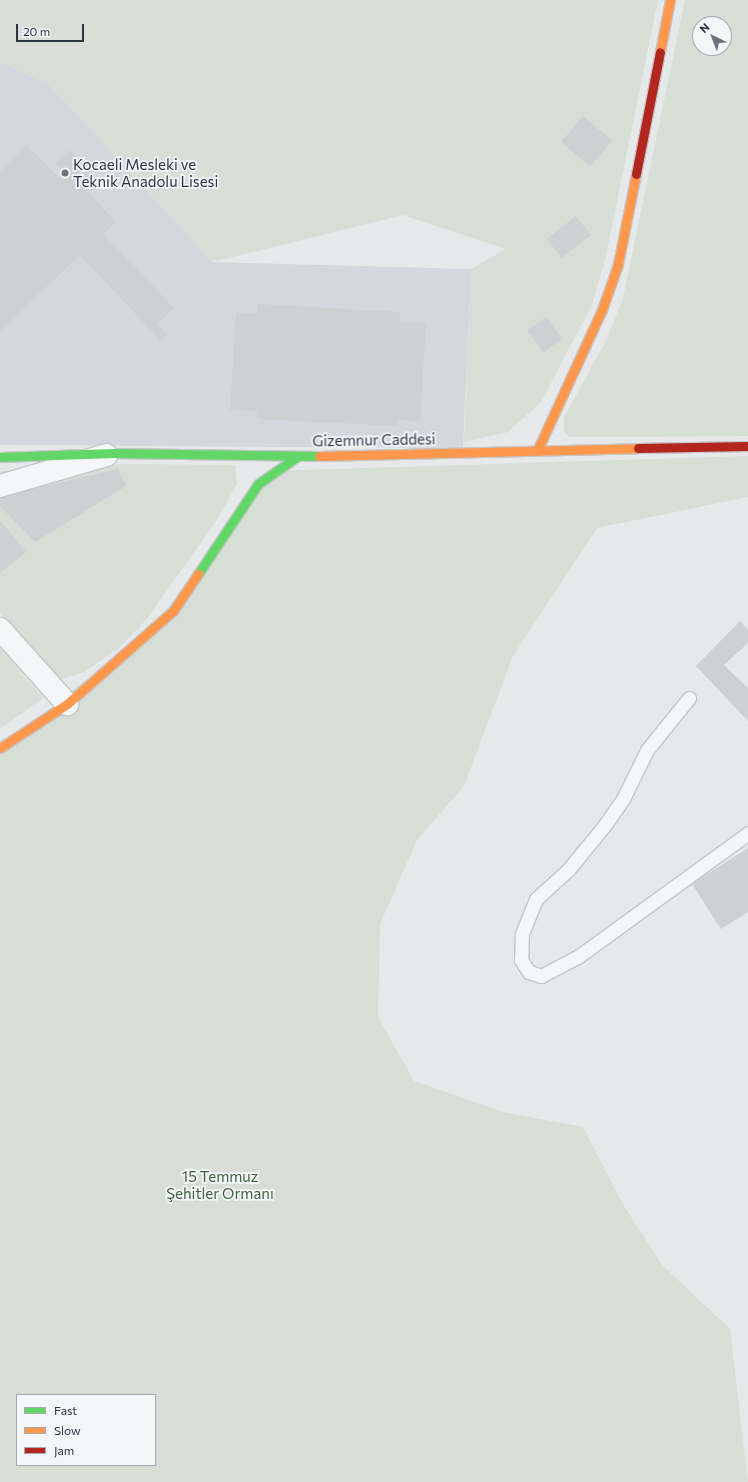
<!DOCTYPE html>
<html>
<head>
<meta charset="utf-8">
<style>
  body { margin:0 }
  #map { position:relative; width:748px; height:1482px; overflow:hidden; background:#e6e8ea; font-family:Commissioner,sans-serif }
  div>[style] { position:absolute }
  .built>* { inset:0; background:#d4d7dd }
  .green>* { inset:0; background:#d6ded6 }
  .building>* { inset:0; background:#ced0d3; transform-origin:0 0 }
  .roads { filter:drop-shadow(1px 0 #c4c6c8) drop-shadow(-1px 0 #c4c6c8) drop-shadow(0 1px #c4c6c8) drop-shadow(0 -1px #c4c6c8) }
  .lane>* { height:13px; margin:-6.5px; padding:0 6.5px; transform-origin:6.5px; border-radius:6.5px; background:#f5f6f7 }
  .street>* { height:22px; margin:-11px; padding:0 11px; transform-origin:11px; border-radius:11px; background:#f5f6f7 }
  .fast>* { height:9px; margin:-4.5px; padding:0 4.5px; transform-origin:4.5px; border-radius:4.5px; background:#63d668 }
  .slow>* { height:9px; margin:-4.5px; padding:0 4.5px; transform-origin:4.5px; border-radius:4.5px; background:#ff974d }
  .jam>* { height:9px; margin:-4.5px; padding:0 4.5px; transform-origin:4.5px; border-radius:4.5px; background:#b3261e }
  .dots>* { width:11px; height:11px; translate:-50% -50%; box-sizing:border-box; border:2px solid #f4f6f9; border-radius:50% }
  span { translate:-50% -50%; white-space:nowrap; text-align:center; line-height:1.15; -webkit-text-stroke:3.5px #f4f6f9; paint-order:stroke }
  .poi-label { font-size:15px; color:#2b3445 }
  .left { translate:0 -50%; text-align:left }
  .street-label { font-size:15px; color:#2b3445 }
  .park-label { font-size:15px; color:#3f6138 }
  .legend { position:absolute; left:16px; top:1394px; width:140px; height:72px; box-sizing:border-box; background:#f4f6f9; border:1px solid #a4a8b1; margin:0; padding:5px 7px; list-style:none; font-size:12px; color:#2b3445 }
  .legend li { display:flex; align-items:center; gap:8px; height:20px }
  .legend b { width:20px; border:1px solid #a4a8b1 }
  .north { position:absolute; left:692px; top:16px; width:40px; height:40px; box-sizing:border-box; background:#f4f6f9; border:1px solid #a4a8b1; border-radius:50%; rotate:317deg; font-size:11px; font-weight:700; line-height:16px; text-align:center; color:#2b3445 }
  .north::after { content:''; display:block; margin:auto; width:14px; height:18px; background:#6c737f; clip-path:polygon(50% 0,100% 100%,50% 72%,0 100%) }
  .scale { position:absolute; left:16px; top:24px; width:68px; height:18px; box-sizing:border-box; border:2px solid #2b3445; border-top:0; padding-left:5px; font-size:12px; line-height:14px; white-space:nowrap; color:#2b3445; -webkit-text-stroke:3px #f4f6f9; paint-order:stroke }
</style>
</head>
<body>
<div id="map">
  <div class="built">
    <div style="clip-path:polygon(0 62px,50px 85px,212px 262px,471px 269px,463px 448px,0 445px)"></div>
  </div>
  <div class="green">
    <div style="clip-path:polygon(0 0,658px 0,605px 260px,591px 307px,541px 402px,508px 432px,464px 442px,471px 269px,506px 249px,403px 215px,212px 262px,50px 85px,0 62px)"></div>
    <div style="clip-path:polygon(evenodd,685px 0,748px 0,748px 436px,570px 437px,564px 432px,564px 417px,606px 341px,623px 298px,685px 0,700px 24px,724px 24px,724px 48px,700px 48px,700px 24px)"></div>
    <div style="clip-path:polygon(evenodd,748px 456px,748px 497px,597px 528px,513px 656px,464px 786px,417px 840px,380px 924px,378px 1017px,414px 1081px,503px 1112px,583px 1127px,622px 1203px,663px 1266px,730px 1329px,748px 1482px,0 1482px,0 748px,173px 611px,272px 471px,748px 456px,17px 1395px,155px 1395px,155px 1465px,17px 1465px,17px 1395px)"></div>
    <div style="clip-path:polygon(129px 464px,235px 465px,237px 484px,218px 518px,146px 620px,119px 648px,84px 672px,59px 680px,0 613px,0 471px)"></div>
    <div style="clip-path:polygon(0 648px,43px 698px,0 729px)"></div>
  </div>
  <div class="building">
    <div style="left:583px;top:116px;width:38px;height:34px;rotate:40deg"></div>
    <div style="clip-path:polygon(27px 145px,59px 178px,64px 173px,55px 163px,70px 150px,93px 175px,82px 186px,116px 222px,103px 234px,174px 308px,158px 324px,168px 334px,161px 341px,80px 255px,0 331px,0 171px)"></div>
    <div style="left:576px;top:216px;width:24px;height:37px;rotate:52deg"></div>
    <div style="clip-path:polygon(257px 304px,400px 312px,400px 322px,426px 323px,420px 421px,399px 420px,398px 426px,257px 419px,257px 411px,230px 410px,236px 313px,257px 314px)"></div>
    <div style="left:546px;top:317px;width:27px;height:23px;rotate:54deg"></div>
    <div style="clip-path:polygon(118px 469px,126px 486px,35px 542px,0 506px,0 497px)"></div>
    <div style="clip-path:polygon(0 520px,26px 552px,0 573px)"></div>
    <div style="clip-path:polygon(740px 621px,748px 629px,748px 643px,724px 665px,748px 688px,748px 721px,696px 666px)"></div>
    <div style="clip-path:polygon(748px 848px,748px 912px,721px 929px,692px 884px)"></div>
  </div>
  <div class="roads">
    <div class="lane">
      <div style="left:689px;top:698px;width:67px;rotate:128.9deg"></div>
      <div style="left:647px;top:750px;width:55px;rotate:116.1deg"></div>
      <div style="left:623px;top:799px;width:33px;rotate:125deg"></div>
      <div style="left:604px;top:826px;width:57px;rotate:129.3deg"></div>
      <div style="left:568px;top:870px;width:43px;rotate:137.8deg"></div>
      <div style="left:536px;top:899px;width:38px;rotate:112deg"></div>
      <div style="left:522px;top:934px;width:26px;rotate:92deg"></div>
      <div style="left:521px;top:960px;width:14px;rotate:56deg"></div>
      <div style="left:529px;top:972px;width:13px;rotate:18deg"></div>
      <div style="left:541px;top:976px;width:43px;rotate:-27.8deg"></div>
      <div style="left:579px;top:956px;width:209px;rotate:-36deg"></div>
    </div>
    <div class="street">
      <div style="left:0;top:486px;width:111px;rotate:-16.2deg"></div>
      <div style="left:0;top:629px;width:101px;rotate:48.2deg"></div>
    </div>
    <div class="fast">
      <div style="left:0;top:457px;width:113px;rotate:-2deg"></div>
      <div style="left:113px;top:453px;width:206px;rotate:0.8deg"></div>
      <div style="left:198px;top:574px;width:108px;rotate:-56.3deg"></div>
      <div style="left:258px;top:484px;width:49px;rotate:-35deg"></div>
    </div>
    <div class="slow">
      <div style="left:660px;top:52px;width:53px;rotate:-79.1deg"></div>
      <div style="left:537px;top:451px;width:155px;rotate:-65.3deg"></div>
      <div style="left:602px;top:310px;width:49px;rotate:-70.8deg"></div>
      <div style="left:618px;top:264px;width:92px;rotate:-78.7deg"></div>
      <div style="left:319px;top:456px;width:319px;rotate:-1.4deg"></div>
      <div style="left:0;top:748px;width:80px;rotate:-33.3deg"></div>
      <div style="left:67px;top:704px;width:141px;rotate:-41.3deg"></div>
      <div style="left:173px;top:611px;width:45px;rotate:-56deg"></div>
    </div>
    <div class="jam">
      <div style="left:636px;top:174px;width:124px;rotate:-78.9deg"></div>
      <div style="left:638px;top:448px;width:110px;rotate:-1deg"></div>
    </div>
  </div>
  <div class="dots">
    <div style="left:65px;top:173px;background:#6c737f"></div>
  </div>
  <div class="poi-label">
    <span class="left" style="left:73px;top:173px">Kocaeli Mesleki ve<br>Teknik Anadolu Lisesi</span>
  </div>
  <div class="street-label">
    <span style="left:374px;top:440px;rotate:-1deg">Gizemnur Caddesi</span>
  </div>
  <div class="park-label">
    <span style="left:220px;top:1185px">15 Temmuz<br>Şehitler Ormanı</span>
  </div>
  <ul class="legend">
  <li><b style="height:5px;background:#63d668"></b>Fast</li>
  <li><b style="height:5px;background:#ff974d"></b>Slow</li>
  <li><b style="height:5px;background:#b3261e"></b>Jam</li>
  </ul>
  <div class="north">N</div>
  <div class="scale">20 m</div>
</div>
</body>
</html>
